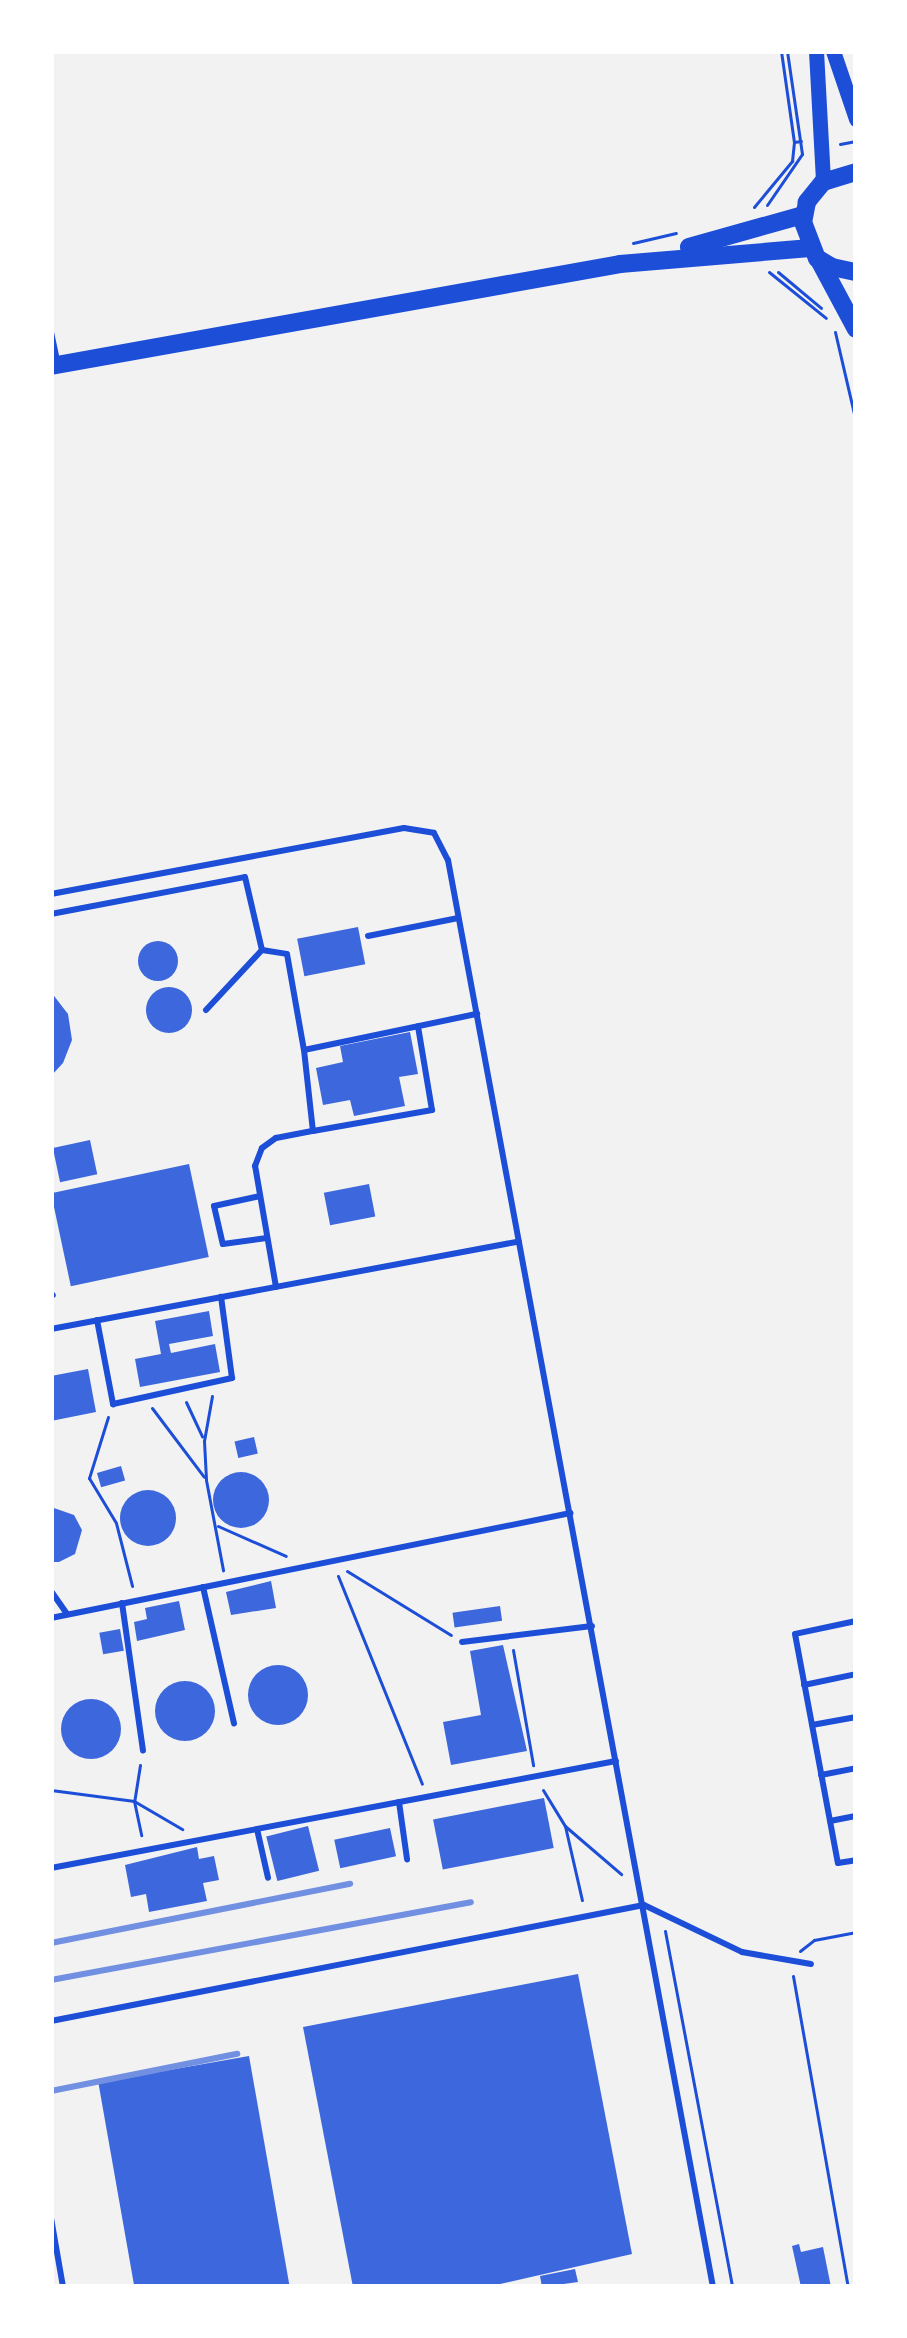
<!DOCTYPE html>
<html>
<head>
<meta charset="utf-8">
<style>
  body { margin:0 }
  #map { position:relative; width:907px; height:2338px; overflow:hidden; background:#f2f2f2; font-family:"Fira Sans",sans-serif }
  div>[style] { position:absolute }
  .building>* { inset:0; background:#3d67dc; transform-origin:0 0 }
  .round { border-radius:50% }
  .path>* { height:3px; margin:-1.5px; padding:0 1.5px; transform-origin:1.5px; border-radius:1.5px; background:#1d4ed8 }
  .service>* { height:6px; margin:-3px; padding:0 3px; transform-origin:3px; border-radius:3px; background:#1d4ed8 }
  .tertiary>* { height:15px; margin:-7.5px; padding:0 7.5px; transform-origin:7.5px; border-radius:7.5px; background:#1d4ed8 }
  .secondary>* { height:18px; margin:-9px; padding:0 9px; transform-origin:9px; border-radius:9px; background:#1d4ed8 }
  .rail>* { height:6px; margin:-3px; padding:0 3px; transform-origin:3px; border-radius:3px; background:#7290e2 }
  span { translate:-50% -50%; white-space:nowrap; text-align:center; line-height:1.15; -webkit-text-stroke:12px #fff; paint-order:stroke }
  .frame { position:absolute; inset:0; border:54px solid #fff; pointer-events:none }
</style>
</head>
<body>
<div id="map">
  <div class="building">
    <div style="left:358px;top:927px;width:38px;height:62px;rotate:79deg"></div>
    <div class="round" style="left:138px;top:941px;width:40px;height:40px"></div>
    <div class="round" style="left:146px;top:987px;width:46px;height:46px"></div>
    <div style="clip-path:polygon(51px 992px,68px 1014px,72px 1040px,63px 1063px,51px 1076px)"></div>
    <div style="clip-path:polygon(410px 1032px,418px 1074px,399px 1077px,405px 1106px,354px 1116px,350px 1100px,323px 1105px,316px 1068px,343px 1062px,340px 1046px)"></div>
    <div style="left:90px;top:1140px;width:35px;height:38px;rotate:78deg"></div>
    <div style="left:189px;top:1164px;width:95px;height:141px;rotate:78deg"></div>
    <div style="left:369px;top:1184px;width:33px;height:46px;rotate:79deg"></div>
    <div style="clip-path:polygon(209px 1311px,213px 1336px,169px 1344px,171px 1353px,215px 1344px,220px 1372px,140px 1387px,135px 1359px,161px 1354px,155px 1321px)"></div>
    <div style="clip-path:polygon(88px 1369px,96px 1412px,51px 1421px,51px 1376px)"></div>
    <div style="left:254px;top:1437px;width:17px;height:20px;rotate:77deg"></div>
    <div style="left:121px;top:1466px;width:15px;height:25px;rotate:74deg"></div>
    <div class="round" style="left:213px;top:1472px;width:56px;height:56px"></div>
    <div class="round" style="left:120px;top:1490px;width:56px;height:56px"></div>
    <div style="clip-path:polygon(51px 1507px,74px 1515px,82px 1530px,75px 1554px,59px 1562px,51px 1562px)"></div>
    <div style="clip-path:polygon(271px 1581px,276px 1608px,231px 1615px,226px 1592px)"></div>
    <div style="clip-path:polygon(179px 1601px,185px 1630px,137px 1641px,134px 1622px,147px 1619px,145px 1608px)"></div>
    <div style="left:500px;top:1606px;width:15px;height:48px;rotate:82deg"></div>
    <div style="left:120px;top:1629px;width:22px;height:21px;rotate:80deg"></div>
    <div style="clip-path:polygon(503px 1645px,527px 1751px,451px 1765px,443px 1722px,481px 1715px,470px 1651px)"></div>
    <div class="round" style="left:248px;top:1665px;width:60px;height:60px"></div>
    <div class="round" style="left:155px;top:1681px;width:60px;height:60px"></div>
    <div class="round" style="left:61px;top:1699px;width:60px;height:60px"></div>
    <div style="left:544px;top:1798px;width:51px;height:113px;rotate:79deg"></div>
    <div style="left:308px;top:1826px;width:46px;height:43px;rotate:76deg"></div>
    <div style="left:390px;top:1828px;width:29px;height:57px;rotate:78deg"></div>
    <div style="clip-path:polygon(197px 1847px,199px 1859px,214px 1856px,219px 1880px,203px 1883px,207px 1901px,149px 1912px,146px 1894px,131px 1897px,125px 1865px)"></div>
    <div style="clip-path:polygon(578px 1974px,632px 2254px,487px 2287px,353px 2287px,303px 2027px)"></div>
    <div style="left:249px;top:2056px;width:235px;height:153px;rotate:80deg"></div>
    <div style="clip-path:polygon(799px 2244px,801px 2252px,823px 2247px,831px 2287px,801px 2287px,792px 2246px)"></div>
    <div style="clip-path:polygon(575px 2269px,578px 2282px,542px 2287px,540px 2276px)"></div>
  </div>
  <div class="path">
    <div style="left:781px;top:51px;width:92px;rotate:81.9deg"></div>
    <div style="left:840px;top:144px;width:16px;rotate:-11deg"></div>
    <div style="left:767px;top:205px;width:62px;rotate:-55.5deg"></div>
    <div style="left:802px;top:154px;width:104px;rotate:-98.3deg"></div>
    <div style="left:754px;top:207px;width:60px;rotate:-50.4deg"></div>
    <div style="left:792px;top:161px;width:19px;rotate:-84deg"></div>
    <div style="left:794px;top:142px;width:7px;rotate:-8deg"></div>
    <div style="left:633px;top:243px;width:44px;rotate:-13.1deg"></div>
    <div style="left:769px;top:272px;width:73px;rotate:38.9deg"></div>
    <div style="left:778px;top:272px;width:56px;rotate:39.9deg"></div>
    <div style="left:835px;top:332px;width:92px;rotate:76.9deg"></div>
    <div style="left:212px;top:1396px;width:46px;rotate:100.1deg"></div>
    <div style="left:204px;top:1441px;width:39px;rotate:87deg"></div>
    <div style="left:206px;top:1480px;width:92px;rotate:79.3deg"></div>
    <div style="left:186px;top:1402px;width:38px;rotate:65deg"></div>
    <div style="left:152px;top:1408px;width:86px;rotate:53deg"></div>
    <div style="left:108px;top:1417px;width:64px;rotate:107.3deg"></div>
    <div style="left:89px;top:1478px;width:52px;rotate:59deg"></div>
    <div style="left:116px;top:1523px;width:65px;rotate:75.7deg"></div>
    <div style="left:218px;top:1526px;width:74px;rotate:23.8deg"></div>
    <div style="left:347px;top:1571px;width:122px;rotate:31.6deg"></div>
    <div style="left:338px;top:1576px;width:224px;rotate:68deg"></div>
    <div style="left:513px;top:1650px;width:117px;rotate:80.1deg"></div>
    <div style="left:140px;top:1765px;width:36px;rotate:99deg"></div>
    <div style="left:134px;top:1801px;width:56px;rotate:30.3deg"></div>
    <div style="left:51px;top:1790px;width:84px;rotate:7.5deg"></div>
    <div style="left:134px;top:1801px;width:35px;rotate:78deg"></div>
    <div style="left:543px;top:1790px;width:42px;rotate:58.6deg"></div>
    <div style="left:565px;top:1826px;width:74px;rotate:40.6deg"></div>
    <div style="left:565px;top:1826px;width:76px;rotate:77.1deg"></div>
    <div style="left:665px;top:1931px;width:362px;rotate:79.3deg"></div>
    <div style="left:800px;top:1951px;width:18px;rotate:-38deg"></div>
    <div style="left:814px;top:1940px;width:43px;rotate:-10.8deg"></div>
    <div style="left:793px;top:1976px;width:316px;rotate:80deg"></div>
  </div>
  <div class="service">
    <div style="left:51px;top:332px;width:30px;rotate:78deg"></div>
    <div style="left:51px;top:894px;width:359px;rotate:-10.6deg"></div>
    <div style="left:404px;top:828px;width:30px;rotate:9deg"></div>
    <div style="left:434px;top:833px;width:30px;rotate:63deg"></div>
    <div style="left:448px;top:860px;width:1451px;rotate:79.48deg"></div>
    <div style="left:51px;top:914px;width:197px;rotate:-10.8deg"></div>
    <div style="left:245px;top:877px;width:75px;rotate:76.9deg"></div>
    <div style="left:262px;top:950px;width:25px;rotate:9deg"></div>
    <div style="left:287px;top:954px;width:97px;rotate:80deg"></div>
    <div style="left:304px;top:1050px;width:177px;rotate:-11.8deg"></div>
    <div style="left:368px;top:936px;width:92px;rotate:-11.3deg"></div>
    <div style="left:206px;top:1010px;width:82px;rotate:-47deg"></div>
    <div style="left:304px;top:1050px;width:81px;rotate:83.7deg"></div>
    <div style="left:313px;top:1131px;width:121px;rotate:-10deg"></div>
    <div style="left:432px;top:1110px;width:85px;rotate:-99.5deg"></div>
    <div style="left:260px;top:1196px;width:47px;rotate:167.7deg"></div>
    <div style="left:214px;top:1206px;width:39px;rotate:77deg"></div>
    <div style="left:223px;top:1244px;width:44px;rotate:-7.8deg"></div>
    <div style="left:276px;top:1287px;width:123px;rotate:-99.8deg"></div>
    <div style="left:255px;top:1166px;width:19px;rotate:-69deg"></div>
    <div style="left:262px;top:1148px;width:17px;rotate:-36deg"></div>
    <div style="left:276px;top:1138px;width:38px;rotate:-11deg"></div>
    <div style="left:51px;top:1296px;width:2px;rotate:-27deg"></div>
    <div style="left:97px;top:1320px;width:86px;rotate:79.2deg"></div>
    <div style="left:113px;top:1404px;width:122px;rotate:-12.3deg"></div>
    <div style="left:232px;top:1378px;width:82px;rotate:-97.7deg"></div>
    <div style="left:51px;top:1329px;width:476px;rotate:-10.6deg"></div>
    <div style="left:203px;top:1587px;width:140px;rotate:77.2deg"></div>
    <div style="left:51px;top:1591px;width:28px;rotate:55deg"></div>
    <div style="left:122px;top:1603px;width:149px;rotate:81.9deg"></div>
    <div style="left:51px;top:1618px;width:530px;rotate:-11.42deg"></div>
    <div style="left:856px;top:1621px;width:62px;rotate:168deg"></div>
    <div style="left:795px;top:1634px;width:233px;rotate:79.4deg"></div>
    <div style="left:838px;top:1863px;width:18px;rotate:-9deg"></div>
    <div style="left:462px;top:1642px;width:131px;rotate:-7deg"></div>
    <div style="left:804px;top:1685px;width:53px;rotate:-11.9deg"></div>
    <div style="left:812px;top:1725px;width:45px;rotate:-10.3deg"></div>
    <div style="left:821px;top:1775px;width:36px;rotate:-11deg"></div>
    <div style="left:399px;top:1802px;width:58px;rotate:82deg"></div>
    <div style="left:830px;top:1821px;width:26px;rotate:-11deg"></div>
    <div style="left:257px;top:1829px;width:50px;rotate:77.3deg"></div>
    <div style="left:51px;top:1868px;width:575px;rotate:-10.72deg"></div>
    <div style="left:51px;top:2021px;width:604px;rotate:-11.07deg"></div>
    <div style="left:644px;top:1905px;width:109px;rotate:25.6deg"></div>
    <div style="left:742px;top:1952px;width:70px;rotate:9.9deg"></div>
    <div style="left:51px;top:2218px;width:70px;rotate:80.1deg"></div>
  </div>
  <div class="tertiary">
    <div style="left:816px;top:51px;width:131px;rotate:86.9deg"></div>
    <div style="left:833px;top:51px;width:72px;rotate:71.3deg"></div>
  </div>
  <div class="secondary">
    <div style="left:856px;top:172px;width:34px;rotate:163deg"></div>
    <div style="left:823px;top:182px;width:26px;rotate:129deg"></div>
    <div style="left:807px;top:202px;width:20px;rotate:101deg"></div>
    <div style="left:803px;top:222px;width:39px;rotate:69deg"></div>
    <div style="left:817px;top:258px;width:17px;rotate:31deg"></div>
    <div style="left:832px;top:267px;width:25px;rotate:12deg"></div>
    <div style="left:689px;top:247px;width:118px;rotate:-15.7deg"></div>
    <div style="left:820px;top:262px;width:76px;rotate:61.8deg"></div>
    <div style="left:51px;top:366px;width:578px;rotate:-10.16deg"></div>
    <div style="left:620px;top:264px;width:191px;rotate:-4.8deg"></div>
  </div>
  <div class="rail">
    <div style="left:51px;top:1943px;width:305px;rotate:-11.2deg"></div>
    <div style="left:51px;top:1980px;width:427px;rotate:-10.5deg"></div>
    <div style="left:51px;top:2091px;width:190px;rotate:-11.3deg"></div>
  </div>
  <div class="frame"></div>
</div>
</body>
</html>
